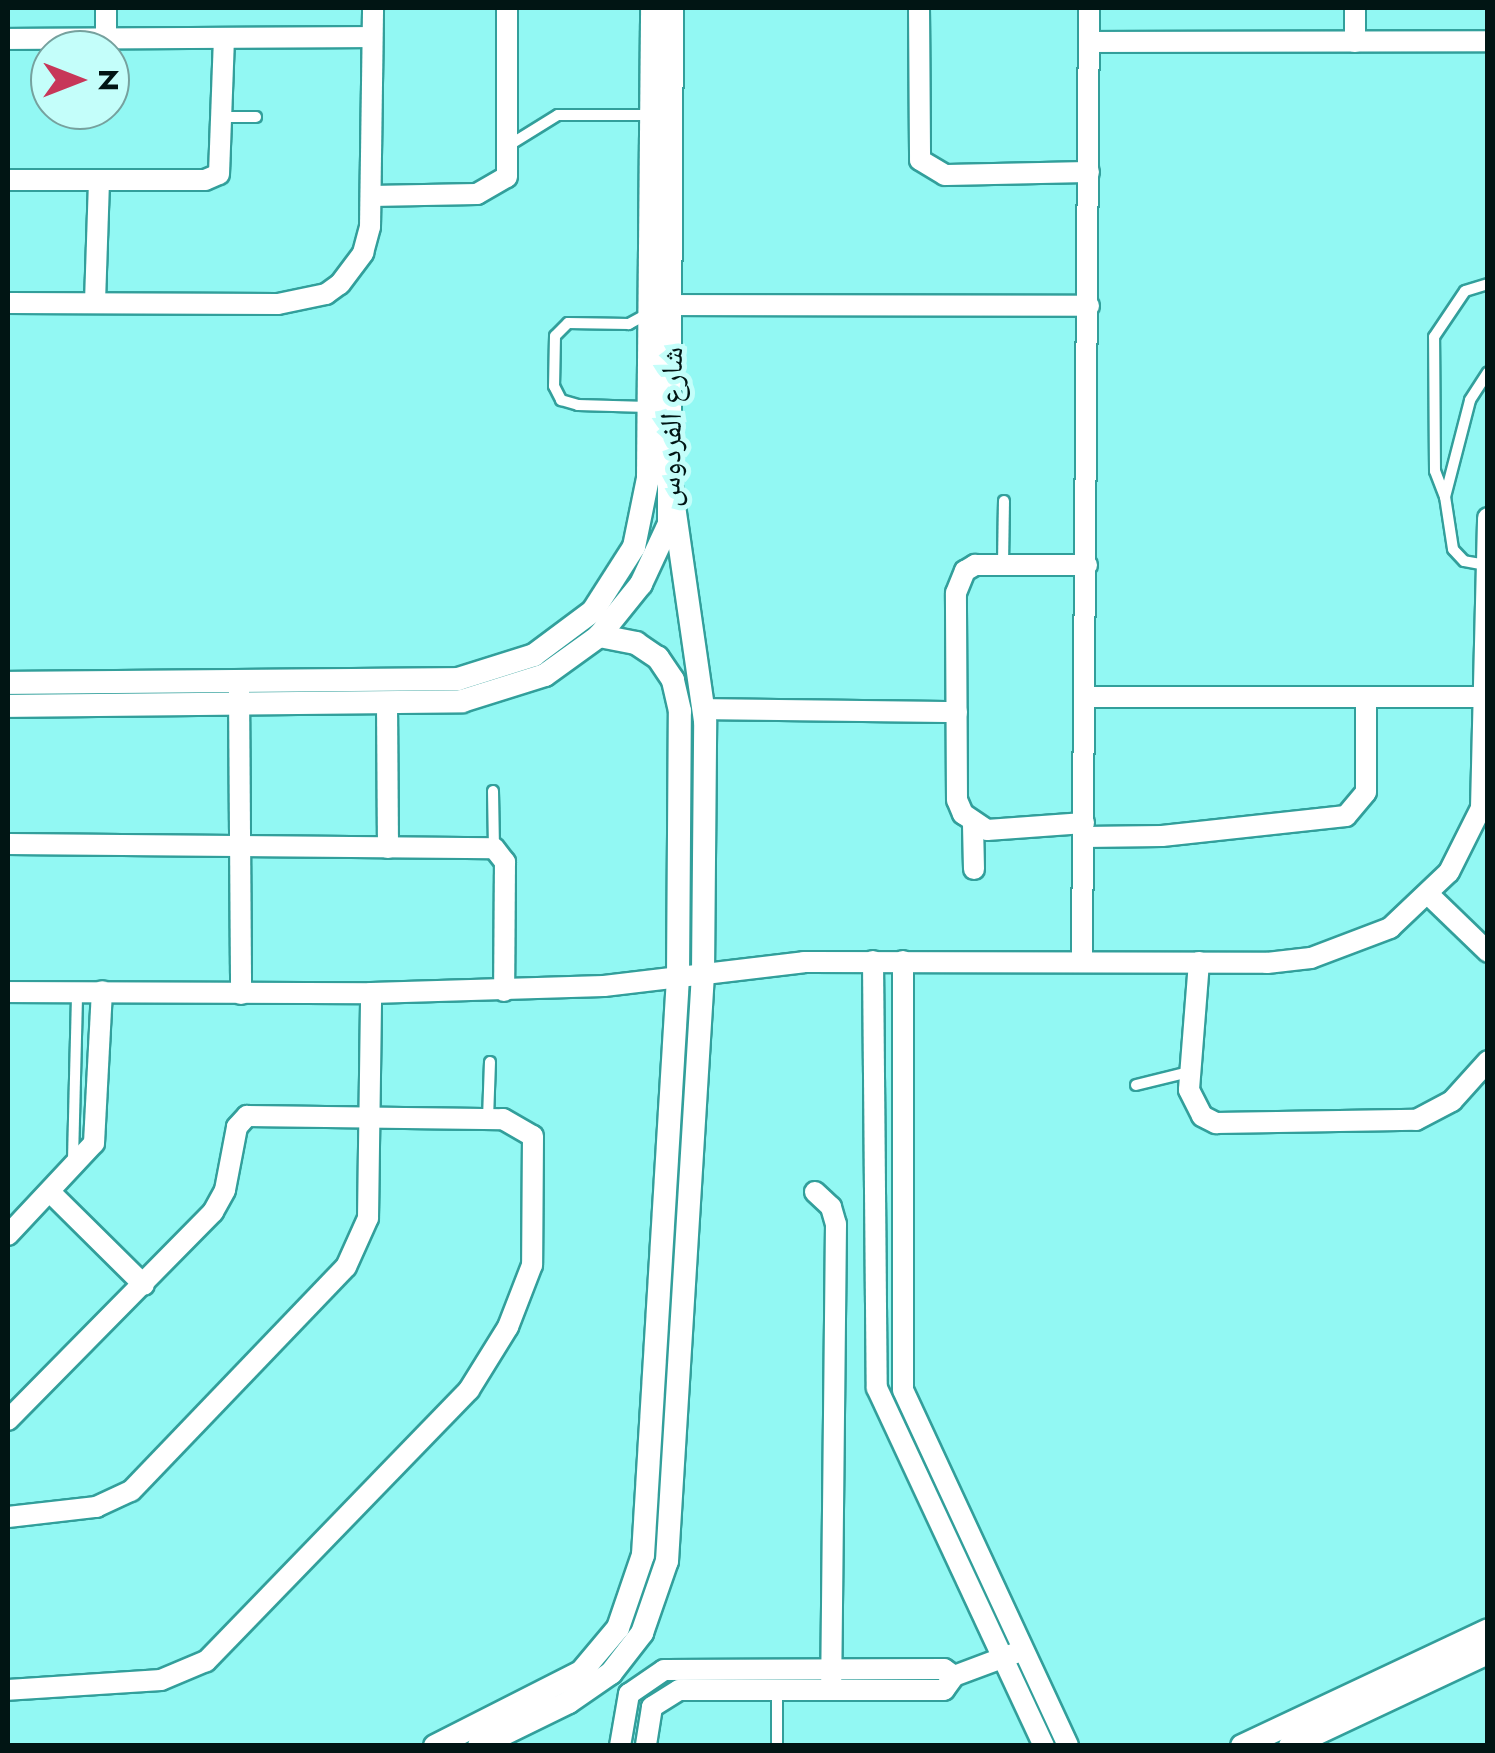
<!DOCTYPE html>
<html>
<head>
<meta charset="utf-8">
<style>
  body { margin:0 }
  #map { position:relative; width:1495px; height:1753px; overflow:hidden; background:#92f8f3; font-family:Jost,"Noto Naskh Arabic",sans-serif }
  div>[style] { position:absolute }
  .roads { filter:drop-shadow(2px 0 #329f9b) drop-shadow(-2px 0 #329f9b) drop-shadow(0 2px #329f9b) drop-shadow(0 -2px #329f9b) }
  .service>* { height:10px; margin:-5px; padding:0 5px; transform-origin:5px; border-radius:5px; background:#fff }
  .minor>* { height:20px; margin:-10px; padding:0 10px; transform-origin:10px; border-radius:10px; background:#fff }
  .tertiary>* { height:22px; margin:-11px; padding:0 11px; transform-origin:11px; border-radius:11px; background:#fff }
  span { translate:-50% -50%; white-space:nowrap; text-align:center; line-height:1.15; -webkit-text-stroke:10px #c4fefa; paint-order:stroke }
  .street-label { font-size:30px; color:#011514 }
  .frame { position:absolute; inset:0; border:10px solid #011514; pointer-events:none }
  .north { position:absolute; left:30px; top:30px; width:100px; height:100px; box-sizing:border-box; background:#c4fefa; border:2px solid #76a19e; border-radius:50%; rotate:90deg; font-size:28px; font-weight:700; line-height:40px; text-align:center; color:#011514 }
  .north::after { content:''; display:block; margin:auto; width:35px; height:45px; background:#c73759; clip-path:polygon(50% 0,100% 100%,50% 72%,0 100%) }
</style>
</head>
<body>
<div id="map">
  <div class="roads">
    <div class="service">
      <div style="left:223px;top:117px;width:33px"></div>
      <div style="left:511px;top:144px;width:55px;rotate:-31.7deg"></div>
      <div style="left:558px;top:115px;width:94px"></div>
      <div style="left:647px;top:314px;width:21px;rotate:151deg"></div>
      <div style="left:629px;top:324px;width:61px;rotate:-179.1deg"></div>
      <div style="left:568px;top:323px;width:18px;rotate:135deg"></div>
      <div style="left:555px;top:336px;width:50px;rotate:91.1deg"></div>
      <div style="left:554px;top:386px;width:16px;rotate:63deg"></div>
      <div style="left:561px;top:400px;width:18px;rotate:16deg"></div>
      <div style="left:578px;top:405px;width:70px;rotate:1.6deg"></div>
      <div style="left:1445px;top:497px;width:28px;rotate:-111deg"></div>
      <div style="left:1435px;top:471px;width:134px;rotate:-90.4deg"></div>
      <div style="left:1434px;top:337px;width:55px;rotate:-56deg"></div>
      <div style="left:1465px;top:291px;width:24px;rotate:-17deg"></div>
      <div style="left:1003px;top:564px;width:63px;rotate:-89.1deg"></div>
      <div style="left:1486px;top:565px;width:22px;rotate:-170deg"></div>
      <div style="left:1464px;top:561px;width:16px;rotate:-133deg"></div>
      <div style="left:1453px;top:549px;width:53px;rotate:-98.7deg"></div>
      <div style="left:1445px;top:497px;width:100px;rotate:-75.5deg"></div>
      <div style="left:1470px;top:400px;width:33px;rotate:-57deg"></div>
      <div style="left:493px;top:791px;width:57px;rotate:89deg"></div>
      <div style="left:1136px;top:1085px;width:55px;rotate:-13.8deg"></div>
      <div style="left:488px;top:1119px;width:57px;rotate:-88deg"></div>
      <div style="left:73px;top:1160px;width:168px;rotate:-88.6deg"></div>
      <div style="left:777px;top:1690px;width:56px;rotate:90deg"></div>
    </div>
    <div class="minor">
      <div style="left:919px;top:8px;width:152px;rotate:89.6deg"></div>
      <div style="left:920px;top:160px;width:29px;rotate:31deg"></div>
      <div style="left:945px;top:175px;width:144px;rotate:-1.2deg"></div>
      <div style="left:1355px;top:8px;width:34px;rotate:90deg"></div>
      <div style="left:8px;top:39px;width:364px;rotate:-0.3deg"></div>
      <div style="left:106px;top:39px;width:31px;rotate:-90deg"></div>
      <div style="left:1089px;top:42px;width:399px;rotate:-0.1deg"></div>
      <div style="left:8px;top:180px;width:197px"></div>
      <div style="left:205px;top:180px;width:15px;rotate:-23deg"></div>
      <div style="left:219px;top:174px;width:136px;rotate:-87.9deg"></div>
      <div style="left:371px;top:196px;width:106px;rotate:-1.1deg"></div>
      <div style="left:477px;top:194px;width:34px;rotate:-30deg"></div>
      <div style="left:507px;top:177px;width:169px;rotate:-90deg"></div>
      <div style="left:95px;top:302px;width:122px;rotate:-88.1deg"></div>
      <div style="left:8px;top:303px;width:270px;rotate:0.2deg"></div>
      <div style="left:278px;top:304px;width:49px;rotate:-11.8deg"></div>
      <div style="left:326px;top:294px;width:17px;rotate:-36deg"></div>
      <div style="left:340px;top:284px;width:39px;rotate:-53deg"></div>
      <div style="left:363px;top:253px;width:27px;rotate:-75deg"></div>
      <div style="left:370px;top:227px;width:219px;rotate:-89.2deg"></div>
      <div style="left:656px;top:305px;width:433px;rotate:0.1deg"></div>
      <div style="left:239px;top:690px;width:304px;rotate:89.6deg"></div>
      <div style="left:1086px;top:697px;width:398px"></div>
      <div style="left:387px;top:704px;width:144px;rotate:89.6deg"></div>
      <div style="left:705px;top:709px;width:252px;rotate:0.7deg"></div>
      <div style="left:1084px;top:823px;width:97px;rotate:175.9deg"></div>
      <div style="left:987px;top:830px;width:29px;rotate:-146deg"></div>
      <div style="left:963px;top:814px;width:15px;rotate:-113deg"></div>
      <div style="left:957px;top:800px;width:207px;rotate:-90.3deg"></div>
      <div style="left:956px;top:593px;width:24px;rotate:-68deg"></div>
      <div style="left:965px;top:571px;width:12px;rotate:-31deg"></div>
      <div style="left:975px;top:565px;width:112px"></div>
      <div style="left:973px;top:825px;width:44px;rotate:88.7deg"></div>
      <div style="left:1084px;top:837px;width:78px;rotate:-0.7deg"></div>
      <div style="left:1162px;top:836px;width:185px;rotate:-6.2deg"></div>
      <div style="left:1346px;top:816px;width:31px;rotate:-50deg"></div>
      <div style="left:1366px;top:792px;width:95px;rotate:-90deg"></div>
      <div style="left:8px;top:844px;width:486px;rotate:0.5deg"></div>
      <div style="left:494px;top:848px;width:18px;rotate:52deg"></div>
      <div style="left:505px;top:862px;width:129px;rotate:90.4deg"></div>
      <div style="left:1429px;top:895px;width:82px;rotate:44deg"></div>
      <div style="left:1082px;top:959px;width:951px;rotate:-89.58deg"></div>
      <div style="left:873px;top:961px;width:427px;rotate:89.5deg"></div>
      <div style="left:877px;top:1388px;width:395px;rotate:65deg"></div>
      <div style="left:903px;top:961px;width:429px;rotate:90deg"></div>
      <div style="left:903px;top:1390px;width:392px;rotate:65.1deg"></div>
      <div style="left:1199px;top:962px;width:128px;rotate:94.5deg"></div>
      <div style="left:1189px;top:1090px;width:29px;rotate:63deg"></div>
      <div style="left:1202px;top:1116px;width:16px;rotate:27deg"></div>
      <div style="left:1216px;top:1123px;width:200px;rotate:-0.9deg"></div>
      <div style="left:1416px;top:1120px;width:41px;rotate:-27.8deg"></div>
      <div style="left:1452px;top:1101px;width:54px;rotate:-48deg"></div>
      <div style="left:8px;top:992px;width:363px;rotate:0.2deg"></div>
      <div style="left:50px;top:1192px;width:132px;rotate:44.7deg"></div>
      <div style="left:815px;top:1192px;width:22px;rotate:43deg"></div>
      <div style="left:831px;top:1207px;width:18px;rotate:74deg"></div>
      <div style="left:836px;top:1224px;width:459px;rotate:90.6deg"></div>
      <div style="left:8px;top:1235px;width:126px;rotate:-46.9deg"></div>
      <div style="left:94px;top:1143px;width:152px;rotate:-87deg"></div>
      <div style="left:8px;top:1420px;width:292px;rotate:-45.4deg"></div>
      <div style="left:213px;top:1212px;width:25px;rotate:-61deg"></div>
      <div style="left:225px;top:1190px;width:64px;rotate:-79.2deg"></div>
      <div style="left:237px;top:1127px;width:15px;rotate:-48deg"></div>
      <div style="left:247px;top:1116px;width:256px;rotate:0.7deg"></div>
      <div style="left:503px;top:1119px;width:34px;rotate:30deg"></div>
      <div style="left:533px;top:1136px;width:129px;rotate:90.4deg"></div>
      <div style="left:532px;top:1265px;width:66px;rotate:111.2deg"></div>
      <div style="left:508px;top:1327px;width:74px;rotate:121.8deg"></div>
      <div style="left:469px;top:1390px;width:378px;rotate:134.1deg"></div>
      <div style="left:206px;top:1661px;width:49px;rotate:157.1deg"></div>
      <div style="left:161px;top:1680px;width:153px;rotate:176.3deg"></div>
      <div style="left:8px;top:1517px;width:89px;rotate:-6.5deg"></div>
      <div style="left:96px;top:1507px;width:38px;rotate:-25deg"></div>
      <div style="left:131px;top:1491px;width:310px;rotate:-46.2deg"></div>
      <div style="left:346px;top:1267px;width:54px;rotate:-65.8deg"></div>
      <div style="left:368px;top:1218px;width:225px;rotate:-89.2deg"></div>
      <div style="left:371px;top:993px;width:233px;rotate:-1.7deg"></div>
      <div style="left:604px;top:986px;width:201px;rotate:-6.8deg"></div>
      <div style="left:804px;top:962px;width:463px;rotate:0.1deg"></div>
      <div style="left:1267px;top:963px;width:44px;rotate:-6.5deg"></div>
      <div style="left:1311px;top:958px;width:85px;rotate:-20.8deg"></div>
      <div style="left:1390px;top:928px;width:81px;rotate:-43.5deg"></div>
      <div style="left:1449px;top:872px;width:72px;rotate:-63.4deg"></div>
      <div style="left:1481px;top:808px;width:290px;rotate:-88.6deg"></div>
      <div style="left:954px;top:1676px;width:66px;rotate:-20.4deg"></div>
      <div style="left:620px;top:1746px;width:53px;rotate:-80.2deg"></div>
      <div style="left:629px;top:1694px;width:42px;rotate:-34.4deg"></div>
      <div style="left:664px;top:1670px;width:280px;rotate:-0.2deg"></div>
      <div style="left:944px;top:1669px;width:12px;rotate:35deg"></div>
      <div style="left:954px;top:1676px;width:17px;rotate:126deg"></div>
      <div style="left:944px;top:1690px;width:265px;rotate:180deg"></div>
      <div style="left:679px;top:1690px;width:32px;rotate:148deg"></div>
      <div style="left:652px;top:1707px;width:39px;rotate:99deg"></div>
    </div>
    <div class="tertiary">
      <div style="left:8px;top:683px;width:450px;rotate:-0.5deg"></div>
      <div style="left:458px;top:679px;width:80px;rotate:-17.5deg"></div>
      <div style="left:534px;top:655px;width:74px;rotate:-36.7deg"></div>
      <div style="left:593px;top:611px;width:76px;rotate:-57.4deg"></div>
      <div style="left:634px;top:547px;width:70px;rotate:-78.5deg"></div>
      <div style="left:648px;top:478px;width:470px;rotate:-89.5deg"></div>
      <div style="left:8px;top:706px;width:454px;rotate:-0.6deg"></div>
      <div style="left:462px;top:701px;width:87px;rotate:-17.4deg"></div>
      <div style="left:545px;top:675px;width:67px;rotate:-35.8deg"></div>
      <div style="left:599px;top:636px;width:67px;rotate:-51.1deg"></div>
      <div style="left:641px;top:584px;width:66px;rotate:-65deg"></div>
      <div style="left:669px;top:524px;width:516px;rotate:-89.67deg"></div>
      <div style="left:435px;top:1746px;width:164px;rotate:-26.9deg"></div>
      <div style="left:581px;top:1672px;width:57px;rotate:-49.9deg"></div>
      <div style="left:618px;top:1628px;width:77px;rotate:-71.1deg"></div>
      <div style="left:643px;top:1555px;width:578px;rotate:-86.53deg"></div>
      <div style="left:678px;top:978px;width:267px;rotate:-89.6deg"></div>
      <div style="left:680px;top:711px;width:32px;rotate:-103deg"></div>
      <div style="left:673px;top:680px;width:27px;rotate:-124deg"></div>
      <div style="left:658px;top:658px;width:27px;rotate:-146deg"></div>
      <div style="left:636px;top:643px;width:38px;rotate:-169deg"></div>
      <div style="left:479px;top:1746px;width:100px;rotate:-26.1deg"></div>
      <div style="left:569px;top:1702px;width:51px;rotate:-34.6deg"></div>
      <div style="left:611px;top:1673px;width:51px;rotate:-52.2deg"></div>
      <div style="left:642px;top:1633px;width:76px;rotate:-70.9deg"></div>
      <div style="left:667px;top:1561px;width:588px;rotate:-86.49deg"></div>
      <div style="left:703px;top:974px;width:253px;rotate:-89.5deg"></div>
      <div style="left:705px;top:721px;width:232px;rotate:-98.2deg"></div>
      <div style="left:1242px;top:1746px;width:272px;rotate:-25.2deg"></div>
      <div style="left:1290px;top:1746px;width:219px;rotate:-25.2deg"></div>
    </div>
  </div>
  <div class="street-label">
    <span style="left:671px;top:427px;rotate:-89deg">شارع الفردوس</span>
  </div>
  <div class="frame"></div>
  <div class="north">N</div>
</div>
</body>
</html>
